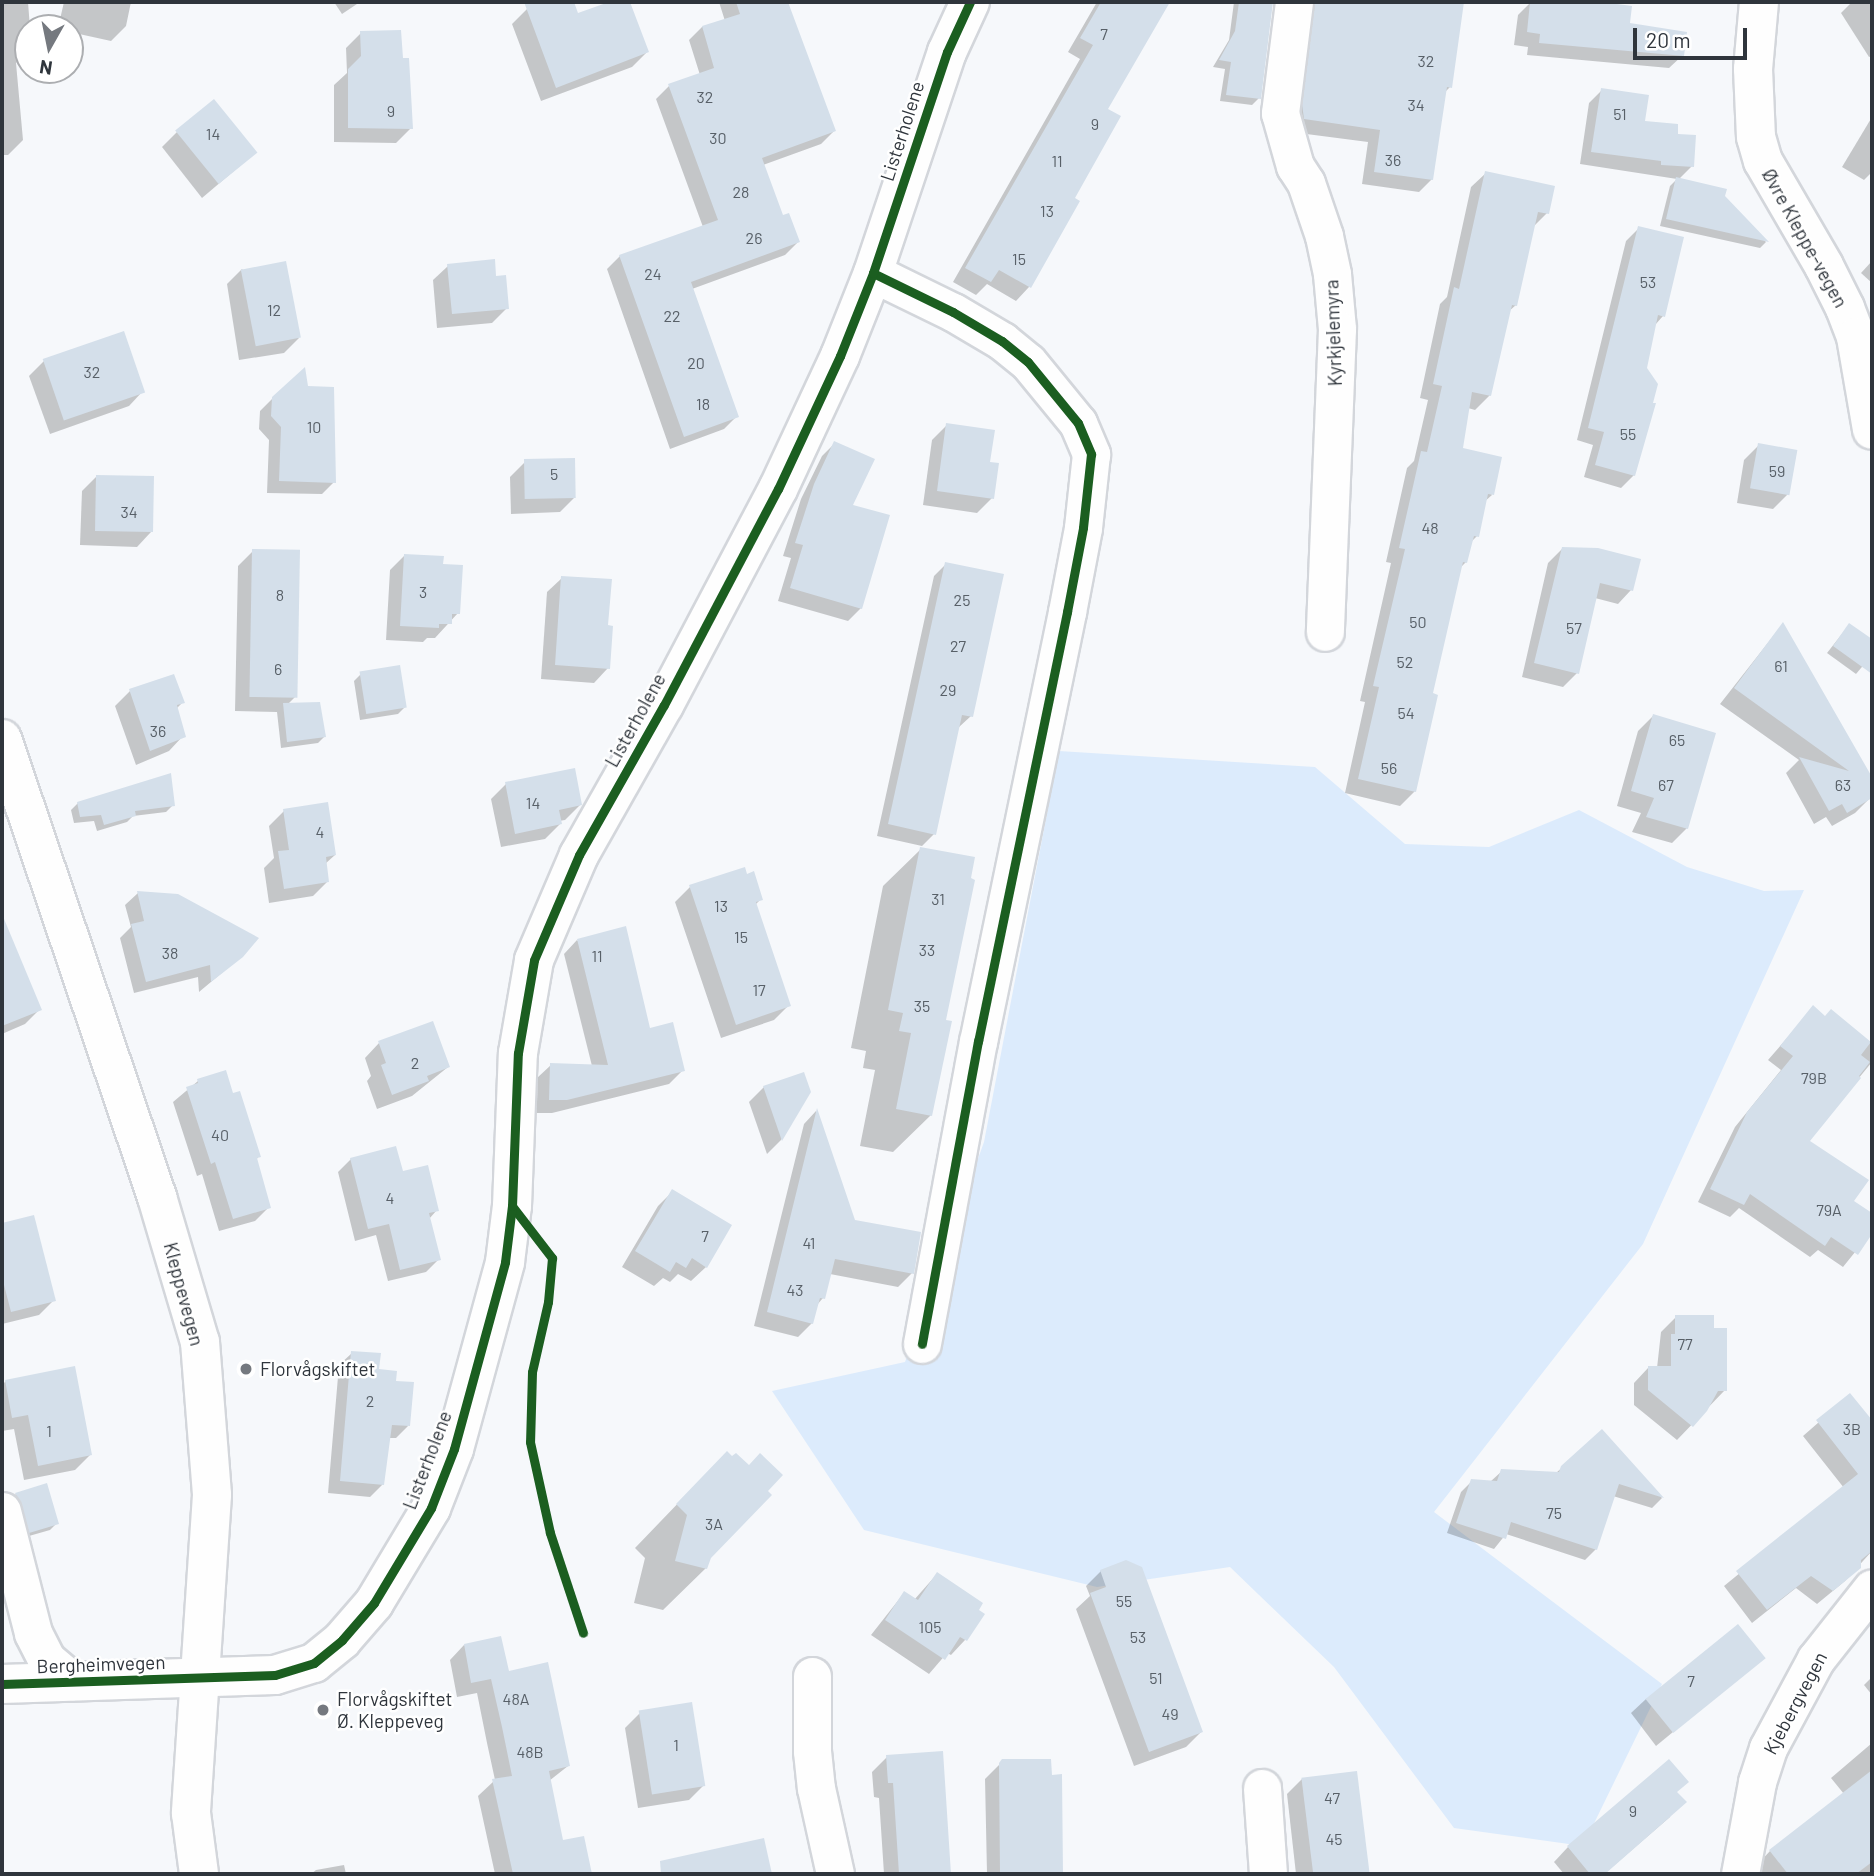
<!DOCTYPE html>
<html>
<head>
<meta charset="utf-8">
<style>
  body { margin:0 }
  #map { position:relative; width:1874px; height:1876px; overflow:hidden; background:#f6f8fb; font-family:Barlow,sans-serif }
  div>[style] { position:absolute }
  .green>* { inset:0; background:#dcebfc }
  .shadow>* { inset:0; background:#0003 }
  .building>* { inset:0; background:#d4dfea; transform-origin:0 0 }
  .roads { filter:drop-shadow(2px 0 #d3d6db) drop-shadow(-2px 0 #d3d6db) drop-shadow(0 2px #d3d6db) drop-shadow(0 -2px #d3d6db) }
  .minor>* { height:37px; margin:-18.5px; padding:0 18.5px; transform-origin:18.5px; border-radius:18.5px; background:#fefefe }
  .tertiary>* { height:38px; margin:-19px; padding:0 19px; transform-origin:19px; border-radius:19px; background:#fefefe }
  .secondary>* { height:38px; margin:-19px; padding:0 19px; transform-origin:19px; border-radius:19px; background:#fefefe }
  .cycleway>* { height:9px; margin:-4.5px; padding:0 4.5px; transform-origin:4.5px; border-radius:4.5px; background:#1b5e20 }
  .dots>* { width:19px; height:19px; translate:-50% -50%; box-sizing:border-box; border:4px solid #fff; border-radius:50% }
  span { translate:-50% -50%; white-space:nowrap; text-align:center; line-height:1.15; -webkit-text-stroke:5px #fff; paint-order:stroke }
  .number-label { font-size:16px; color:#586068 }
  .number-label span { -webkit-text-stroke-width:0 }
  .street-label { font-size:19px; color:#2f353c }
  .poi-label { font-size:19px; color:#2f353c }
  .left { translate:0 -50%; text-align:left }
  .frame { position:absolute; inset:0; border:4px solid #2f353c; pointer-events:none }
  .north { position:absolute; left:14px; top:14px; width:70px; height:70px; box-sizing:border-box; background:#fff; border:2px solid #acaeb1; border-radius:50%; rotate:189deg; font-size:19px; font-weight:700; line-height:28px; text-align:center; color:#2f353c }
  .north::after { content:''; display:block; margin:auto; width:24px; height:32px; background:#75797f; clip-path:polygon(50% 0,100% 100%,50% 72%,0 100%) }
  .scale { position:absolute; left:1633px; top:28px; width:114px; height:32px; box-sizing:border-box; border:4px solid #2f353c; border-top:0; padding-left:9px; font-size:21px; line-height:24px; white-space:nowrap; color:#2f353c; -webkit-text-stroke:5px #fff; paint-order:stroke }
</style>
</head>
<body>
<div id="map">
  <div class="green">
    <div style="clip-path:polygon(1059px 751px,1315px 767px,1405px 844px,1489px 847px,1579px 810px,1687px 867px,1764px 891px,1804px 890px,1643px 1244px,1434px 1512px,1662px 1684px,1583px 1846px,1454px 1828px,1334px 1667px,1230px 1567px,1097px 1587px,864px 1530px,772px 1391px,905px 1362px,984px 1142px)"></div>
  </div>
  <div class="shadow">
    <div style="clip-path:polygon(2px 2px,28px 2px,30px 28px,28px 52px,16px 63px,23px 140px,8px 155px,2px 155px)"></div>
    <div style="clip-path:polygon(64px 2px,131px 2px,126px 26px,111px 41px,70px 32px,70px 28px,58px 28px)"></div>
    <div style="clip-path:polygon(334px 2px,360px 2px,342px 14px)"></div>
    <div style="clip-path:polygon(546px 2px,572px 2px,577px 15px,614px 2px,628px 2px,647px 52px,632px 67px,541px 101px,512px 24px,527px 9px)"></div>
    <div style="clip-path:polygon(719px 2px,787px 2px,834px 131px,821px 144px,763px 165px,782px 217px,798px 242px,785px 255px,692px 289px,737px 416px,724px 429px,670px 449px,607px 269px,620px 256px,703px 227px,656px 99px,669px 86px,700px 75px,689px 40px,702px 27px,725px 21px)"></div>
    <div style="clip-path:polygon(1097px 2px,1168px 2px,1105px 110px,1072px 198px,1029px 287px,1016px 301px,987px 284px,976px 295px,953px 282px,1080px 59px,1068px 52px)"></div>
    <div style="clip-path:polygon(1234px 2px,1271px 2px,1259px 98px,1252px 105px,1220px 101px,1225px 69px,1213px 67px,1229px 40px)"></div>
    <div style="clip-path:polygon(1305px 2px,1462px 2px,1450px 87px,1444px 93px,1432px 179px,1419px 192px,1362px 184px,1368px 142px,1291px 132px)"></div>
    <div style="clip-path:polygon(1531px 2px,1629px 17px,1628px 25px,1683px 55px,1669px 68px,1527px 55px,1528px 47px,1514px 45px,1518px 15px)"></div>
    <div style="clip-path:polygon(1852px 2px,1872px 2px,1872px 56px,1869px 57px,1841px 13px)"></div>
    <div style="clip-path:polygon(361px 33px,411px 128px,396px 143px,334px 142px,334px 85px,347px 73px,346px 48px)"></div>
    <div style="clip-path:polygon(1602px 90px,1643px 123px,1676px 135px,1692px 166px,1679px 179px,1723px 196px,1766px 242px,1760px 248px,1660px 226px,1670px 186px,1677px 179px,1580px 164px,1589px 103px)"></div>
    <div style="clip-path:polygon(1872px 117px,1872px 172px,1864px 180px,1842px 167px)"></div>
    <div style="clip-path:polygon(177px 132px,255px 153px,202px 198px,162px 147px)"></div>
    <div style="clip-path:polygon(1486px 173px,1547px 213px,1532px 228px,1516px 305px,1508px 312px,1490px 395px,1475px 410px,1468px 408px,1461px 450px,1492px 495px,1484px 502px,1477px 536px,1470px 543px,1466px 562px,1459px 569px,1431px 695px,1415px 791px,1400px 806px,1345px 793px,1365px 702px,1360px 701px,1391px 563px,1386px 562px,1407px 468px,1414px 461px,1428px 400px,1420px 398px,1440px 304px,1447px 297px,1471px 187px)"></div>
    <div style="clip-path:polygon(1639px 228px,1663px 316px,1655px 325px,1645px 368px,1634px 475px,1621px 488px,1584px 477px,1593px 445px,1577px 440px,1626px 241px)"></div>
    <div style="clip-path:polygon(1872px 261px,1872px 283px,1861px 273px)"></div>
    <div style="clip-path:polygon(448px 266px,494px 278px,507px 308px,492px 323px,437px 328px,433px 280px)"></div>
    <div style="clip-path:polygon(242px 269px,299px 338px,284px 353px,239px 360px,227px 284px)"></div>
    <div style="clip-path:polygon(44px 361px,143px 391px,129px 406px,50px 434px,29px 376px)"></div>
    <div style="clip-path:polygon(307px 388px,334px 482px,322px 494px,267px 493px,269px 440px,259px 429px,260px 411px,273px 398px)"></div>
    <div style="clip-path:polygon(947px 425px,988px 463px,992px 498px,977px 513px,923px 505px,932px 440px)"></div>
    <div style="clip-path:polygon(835px 443px,851px 506px,861px 608px,848px 621px,778px 601px,791px 558px,783px 556px,801px 499px,822px 456px)"></div>
    <div style="clip-path:polygon(1759px 445px,1788px 494px,1773px 509px,1737px 503px,1744px 460px)"></div>
    <div style="clip-path:polygon(525px 462px,575px 497px,560px 512px,511px 514px,510px 477px)"></div>
    <div style="clip-path:polygon(97px 476px,151px 532px,137px 547px,80px 545px,82px 491px)"></div>
    <div style="clip-path:polygon(1562px 549px,1631px 590px,1618px 604px,1595px 598px,1577px 673px,1563px 687px,1522px 677px,1548px 563px)"></div>
    <div style="clip-path:polygon(253px 551px,295px 697px,288px 704px,325px 736px,318px 743px,281px 748px,277px 712px,235px 711px,238px 566px)"></div>
    <div style="clip-path:polygon(405px 555px,441px 566px,458px 613px,435px 638px,427px 638px,423px 642px,386px 640px,390px 570px)"></div>
    <div style="clip-path:polygon(946px 564px,971px 716px,958px 728px,934px 834px,922px 846px,877px 836px,934px 576px)"></div>
    <div style="clip-path:polygon(562px 578px,606px 627px,608px 668px,594px 683px,541px 679px,547px 592px)"></div>
    <div style="clip-path:polygon(1782px 625px,1868px 778px,1872px 779px,1870px 798px,1855px 813px,1832px 826px,1826px 817px,1814px 824px,1786px 773px,1799px 760px,1720px 704px)"></div>
    <div style="clip-path:polygon(1849px 625px,1872px 641px,1872px 655px,1856px 674px,1827px 653px)"></div>
    <div style="clip-path:polygon(361px 674px,405px 707px,398px 714px,360px 720px,354px 681px)"></div>
    <div style="clip-path:polygon(173px 676px,183px 702px,176px 709px,183px 736px,169px 751px,136px 765px,115px 706px,130px 691px)"></div>
    <div style="clip-path:polygon(1653px 716px,1687px 828px,1672px 843px,1632px 832px,1641px 813px,1617px 806px,1638px 731px)"></div>
    <div style="clip-path:polygon(506px 784px,580px 805px,565px 820px,559px 821px,560px 824px,545px 839px,501px 847px,491px 799px)"></div>
    <div style="clip-path:polygon(78px 803px,173px 805px,166px 812px,133px 816px,127px 822px,97px 831px,94px 821px,74px 823px,71px 810px)"></div>
    <div style="clip-path:polygon(284px 811px,335px 855px,325px 864px,327px 882px,313px 896px,269px 903px,264px 868px,274px 858px,269px 826px)"></div>
    <div style="clip-path:polygon(921px 849px,944px 1022px,931px 1115px,893px 1152px,860px 1146px,875px 1070px,863px 1068px,866px 1051px,851px 1048px,883px 886px)"></div>
    <div style="clip-path:polygon(690px 887px,761px 899px,755px 905px,789px 1005px,774px 1020px,721px 1038px,675px 902px)"></div>
    <div style="clip-path:polygon(138px 893px,242px 956px,199px 992px,198px 977px,134px 993px,120px 938px,131px 927px,125px 905px)"></div>
    <div style="clip-path:polygon(577px 940px,683px 1070px,669px 1084px,552px 1113px,536px 1113px,537px 1078px,551px 1065px,592px 1066px,564px 954px)"></div>
    <div style="clip-path:polygon(16px 952px,40px 1009px,25px 1024px,2px 1034px,2px 959px)"></div>
    <div style="clip-path:polygon(1813px 1008px,1825px 1017px,1831px 1011px,1872px 1045px,1872px 1062px,1807px 1141px,1852px 1202px,1872px 1216px,1872px 1231px,1843px 1267px,1818px 1250px,1810px 1257px,1739px 1208px,1730px 1217px,1698px 1202px,1735px 1127px,1781px 1070px,1768px 1060px)"></div>
    <div style="clip-path:polygon(379px 1043px,448px 1067px,412px 1096px,377px 1109px,367px 1081px,371px 1076px,365px 1058px)"></div>
    <div style="clip-path:polygon(198px 1081px,259px 1156px,256px 1160px,269px 1207px,255px 1221px,219px 1231px,202px 1174px,197px 1176px,173px 1102px)"></div>
    <div style="clip-path:polygon(764px 1087px,810px 1092px,781px 1140px,767px 1154px,749px 1102px)"></div>
    <div style="clip-path:polygon(816px 1111px,854px 1222px,912px 1273px,898px 1287px,830px 1274px,823px 1298px,816px 1306px,812px 1323px,798px 1337px,754px 1326px,804px 1124px)"></div>
    <div style="clip-path:polygon(351px 1159px,401px 1173px,437px 1210px,429px 1219px,439px 1259px,426px 1272px,388px 1281px,376px 1235px,355px 1241px,338px 1172px)"></div>
    <div style="clip-path:polygon(672px 1192px,706px 1267px,691px 1281px,678px 1274px,670px 1282px,663px 1278px,654px 1286px,622px 1267px,658px 1206px)"></div>
    <div style="clip-path:polygon(33px 1217px,54px 1300px,39px 1315px,2px 1324px,2px 1225px)"></div>
    <div style="clip-path:polygon(1676px 1317px,1725px 1390px,1677px 1440px,1634px 1405px,1634px 1383px,1648px 1368px,1657px 1368px,1661px 1332px)"></div>
    <div style="clip-path:polygon(352px 1353px,394px 1382px,408px 1426px,396px 1438px,389px 1438px,383px 1484px,370px 1497px,328px 1493px,339px 1365px)"></div>
    <div style="clip-path:polygon(6px 1381px,90px 1455px,75px 1470px,24px 1480px,14px 1429px,2px 1431px,2px 1385px)"></div>
    <div style="clip-path:polygon(1850px 1395px,1872px 1423px,1872px 1511px,1862px 1519px,1872px 1531px,1872px 1551px,1845px 1581px,1817px 1604px,1796px 1588px,1752px 1623px,1724px 1586px,1844px 1488px,1803px 1436px)"></div>
    <div style="clip-path:polygon(1602px 1432px,1662px 1498px,1652px 1508px,1613px 1496px,1596px 1549px,1585px 1560px,1506px 1534px,1494px 1549px,1447px 1533px,1461px 1492px,1472px 1481px,1490px 1482px,1502px 1471px,1556px 1473px)"></div>
    <div style="clip-path:polygon(45px 1485px,57px 1523px,50px 1530px,22px 1538px,9px 1501px,16px 1494px)"></div>
    <div style="clip-path:polygon(685px 1496px,709px 1557px,706px 1568px,663px 1610px,634px 1603px,645px 1558px,635px 1548px)"></div>
    <div style="clip-path:polygon(1101px 1571px,1201px 1732px,1186px 1747px,1134px 1766px,1076px 1609px,1090px 1596px,1086px 1586px)"></div>
    <div style="clip-path:polygon(937px 1574px,982px 1614px,965px 1640px,951px 1655px,947px 1653px,929px 1674px,871px 1635px,904px 1593px,914px 1600px)"></div>
    <div style="clip-path:polygon(464px 1645px,508px 1673px,568px 1766px,549px 1781px,562px 1842px,582px 1838px,590px 1874px,495px 1874px,478px 1796px,495px 1780px,487px 1743px,477px 1693px,457px 1697px,450px 1660px)"></div>
    <div style="clip-path:polygon(1763px 1658px,1656px 1746px,1631px 1713px,1646px 1699px)"></div>
    <div style="clip-path:polygon(1872px 1677px,1872px 1695px,1864px 1685px)"></div>
    <div style="clip-path:polygon(640px 1713px,704px 1785px,689px 1800px,638px 1808px,625px 1728px)"></div>
    <div style="clip-path:polygon(1872px 1743px,1872px 1874px,1762px 1874px,1756px 1866px,1770px 1851px,1844px 1794px,1831px 1778px)"></div>
    <div style="clip-path:polygon(941px 1753px,949px 1874px,884px 1874px,879px 1798px,874px 1797px,872px 1772px,887px 1757px)"></div>
    <div style="clip-path:polygon(1003px 1761px,1050px 1776px,1060px 1776px,1061px 1874px,987px 1874px,985px 1779px)"></div>
    <div style="clip-path:polygon(1356px 1773px,1368px 1874px,1296px 1874px,1287px 1794px,1302px 1779px)"></div>
    <div style="clip-path:polygon(1676px 1793px,1670px 1817px,1604px 1874px,1564px 1874px,1554px 1862px,1568px 1847px)"></div>
    <div style="clip-path:polygon(344px 1865px,346px 1874px,311px 1874px,316px 1870px)"></div>
  </div>
  <div class="building">
    <div style="clip-path:polygon(524px 2px,574px 2px,578px 13px,609px 2px,630px 2px,649px 52px,556px 88px)"></div>
    <div style="clip-path:polygon(736px 2px,788px 2px,836px 131px,762px 158px,783px 215px,789px 213px,800px 242px,691px 282px,739px 417px,684px 437px,619px 255px,718px 220px,668px 84px,714px 68px,702px 26px,740px 14px)"></div>
    <div style="clip-path:polygon(1101px 2px,1170px 2px,1108px 109px,1121px 116px,1075px 198px,1080px 201px,1031px 288px,999px 270px,991px 282px,965px 268px,1093px 45px,1080px 38px)"></div>
    <div style="clip-path:polygon(1239px 2px,1273px 2px,1261px 99px,1226px 95px,1231px 62px,1219px 60px,1235px 31px)"></div>
    <div style="clip-path:polygon(1315px 2px,1464px 2px,1452px 88px,1447px 87px,1433px 180px,1374px 172px,1380px 130px,1304px 119px,1302px 104px)"></div>
    <div style="clip-path:polygon(1530px 2px,1602px 2px,1632px 6px,1630px 23px,1687px 32px,1684px 56px,1539px 43px,1540px 34px,1527px 32px)"></div>
    <div style="clip-path:polygon(401px 30px,403px 58px,409px 58px,413px 129px,348px 128px,348px 69px,361px 56px,360px 31px)"></div>
    <div style="clip-path:polygon(1601px 88px,1649px 95px,1645px 121px,1678px 124px,1678px 134px,1696px 135px,1694px 167px,1661px 165px,1661px 161px,1591px 152px)"></div>
    <div style="left:214px;top:99px;width:69px;height:50px;rotate:51deg"></div>
    <div style="clip-path:polygon(1485px 171px,1555px 186px,1549px 214px,1538px 212px,1517px 306px,1512px 305px,1491px 396px,1472px 392px,1463px 448px,1502px 457px,1494px 495px,1488px 494px,1479px 537px,1474px 536px,1467px 563px,1463px 562px,1433px 693px,1438px 695px,1416px 792px,1358px 779px,1379px 687px,1373px 686px,1405px 549px,1399px 548px,1421px 451px,1427px 452px,1442px 386px,1433px 384px,1454px 287px,1459px 289px)"></div>
    <div style="clip-path:polygon(1676px 177px,1727px 189px,1725px 196px,1769px 242px,1666px 219px)"></div>
    <div style="clip-path:polygon(1638px 226px,1684px 237px,1665px 317px,1658px 315px,1647px 368px,1658px 384px,1653px 403px,1656px 403px,1635px 476px,1595px 465px,1604px 432px,1588px 428px)"></div>
    <div style="clip-path:polygon(495px 259px,496px 276px,506px 275px,509px 309px,452px 314px,447px 264px)"></div>
    <div style="left:286px;top:261px;width:78px;height:46px;rotate:79deg"></div>
    <div style="left:124px;top:331px;width:65px;height:86px;rotate:71deg"></div>
    <div style="clip-path:polygon(305px 367px,308px 386px,334px 387px,336px 483px,279px 481px,281px 427px,271px 416px,272px 397px)"></div>
    <div style="clip-path:polygon(946px 423px,995px 430px,990px 462px,999px 463px,994px 499px,937px 491px)"></div>
    <div style="clip-path:polygon(834px 441px,875px 459px,853px 505px,890px 515px,862px 609px,790px 588px,803px 545px,795px 543px,814px 484px)"></div>
    <div style="left:1758px;top:443px;width:40px;height:46px;rotate:10deg"></div>
    <div style="left:575px;top:458px;width:40px;height:51px;rotate:89deg"></div>
    <div style="left:96px;top:475px;width:58px;height:56px;rotate:1deg"></div>
    <div style="clip-path:polygon(1562px 547px,1598px 548px,1641px 559px,1633px 591px,1600px 583px,1579px 674px,1534px 663px)"></div>
    <div style="left:252px;top:549px;width:48px;height:148px;rotate:1deg"></div>
    <div style="clip-path:polygon(404px 554px,444px 556px,443px 564px,463px 565px,460px 614px,452px 614px,452px 624px,439px 624px,439px 628px,400px 626px)"></div>
    <div style="clip-path:polygon(945px 562px,1004px 574px,973px 717px,962px 715px,936px 835px,888px 824px)"></div>
    <div style="clip-path:polygon(561px 576px,612px 579px,608px 625px,613px 626px,610px 669px,555px 665px)"></div>
    <div style="clip-path:polygon(1783px 622px,1872px 777px,1872px 798px,1847px 813px,1842px 804px,1829px 811px,1799px 757px,1849px 771px,1734px 688px)"></div>
    <div style="clip-path:polygon(1849px 623px,1872px 639px,1872px 674px,1833px 646px)"></div>
    <div style="left:400px;top:665px;width:43px;height:41px;rotate:81deg"></div>
    <div style="clip-path:polygon(174px 674px,185px 703px,177px 705px,186px 737px,150px 751px,129px 689px)"></div>
    <div style="clip-path:polygon(320px 702px,326px 737px,287px 742px,283px 703px)"></div>
    <div style="clip-path:polygon(1653px 714px,1716px 733px,1688px 829px,1646px 817px,1654px 798px,1631px 791px)"></div>
    <div style="clip-path:polygon(575px 768px,582px 805px,559px 810px,562px 824px,515px 834px,505px 782px)"></div>
    <div style="clip-path:polygon(171px 773px,175px 806px,135px 811px,136px 816px,104px 825px,101px 815px,80px 817px,77px 802px)"></div>
    <div style="clip-path:polygon(328px 802px,336px 855px,326px 857px,329px 882px,284px 889px,278px 851px,289px 850px,283px 809px)"></div>
    <div style="clip-path:polygon(920px 847px,975px 857px,971px 878px,975px 880px,946px 1020px,952px 1021px,932px 1116px,896px 1109px,911px 1033px,899px 1031px,903px 1013px,888px 1010px)"></div>
    <div style="clip-path:polygon(745px 867px,747px 874px,754px 871px,763px 900px,756px 902px,791px 1006px,736px 1025px,689px 885px)"></div>
    <div style="clip-path:polygon(137px 891px,178px 894px,259px 938px,243px 957px,211px 982px,210px 965px,146px 982px,131px 924px,144px 921px)"></div>
    <div style="clip-path:polygon(2px 914px,42px 1010px,2px 1026px)"></div>
    <div style="clip-path:polygon(626px 926px,650px 1028px,673px 1022px,685px 1071px,567px 1100px,549px 1100px,550px 1063px,608px 1065px,577px 939px)"></div>
    <div style="clip-path:polygon(1813px 1005px,1825px 1016px,1831px 1009px,1871px 1042px,1861px 1055px,1870px 1062px,1859px 1076px,1861px 1078px,1810px 1141px,1869px 1180px,1854px 1201px,1872px 1213px,1872px 1234px,1858px 1255px,1831px 1237px,1825px 1246px,1750px 1194px,1744px 1205px,1710px 1189px,1747px 1112px,1793px 1056px,1780px 1046px)"></div>
    <div style="clip-path:polygon(433px 1021px,450px 1067px,427px 1076px,429px 1081px,392px 1095px,381px 1065px,386px 1063px,378px 1041px)"></div>
    <div style="clip-path:polygon(226px 1070px,233px 1093px,240px 1091px,261px 1157px,257px 1158px,271px 1208px,233px 1219px,215px 1162px,211px 1164px,186px 1087px,198px 1083px,197px 1079px)"></div>
    <div style="clip-path:polygon(804px 1072px,811px 1092px,782px 1141px,763px 1086px)"></div>
    <div style="clip-path:polygon(817px 1108px,855px 1220px,921px 1232px,914px 1274px,835px 1259px,825px 1299px,820px 1298px,813px 1324px,767px 1312px)"></div>
    <div style="clip-path:polygon(396px 1146px,403px 1171px,428px 1165px,439px 1211px,429px 1213px,441px 1260px,400px 1270px,389px 1224px,368px 1229px,350px 1158px)"></div>
    <div style="clip-path:polygon(672px 1189px,732px 1225px,707px 1268px,692px 1258px,686px 1268px,676px 1262px,670px 1272px,635px 1251px)"></div>
    <div style="clip-path:polygon(34px 1215px,56px 1301px,11px 1312px,2px 1277px,2px 1223px)"></div>
    <div style="clip-path:polygon(1675px 1315px,1714px 1315px,1714px 1328px,1727px 1328px,1727px 1391px,1718px 1391px,1707px 1411px,1693px 1427px,1648px 1390px,1648px 1366px,1671px 1366px,1671px 1334px,1675px 1334px)"></div>
    <div style="clip-path:polygon(351px 1351px,381px 1353px,379px 1369px,397px 1371px,396px 1381px,414px 1382px,410px 1426px,392px 1425px,384px 1485px,340px 1481px)"></div>
    <div style="clip-path:polygon(75px 1366px,92px 1455px,38px 1466px,28px 1415px,12px 1418px,5px 1380px)"></div>
    <div style="clip-path:polygon(1850px 1393px,1872px 1420px,1872px 1551px,1861px 1560px,1861px 1568px,1833px 1591px,1811px 1576px,1767px 1610px,1736px 1571px,1858px 1474px,1816px 1420px)"></div>
    <div style="clip-path:polygon(1602px 1429px,1664px 1498px,1619px 1484px,1597px 1550px,1511px 1522px,1506px 1539px,1456px 1523px,1471px 1479px,1497px 1481px,1501px 1469px,1559px 1472px,1561px 1466px)"></div>
    <div style="clip-path:polygon(727px 1451px,732px 1456px,736px 1453px,749px 1465px,760px 1453px,783px 1475px,768px 1491px,772px 1495px,711px 1558px,707px 1569px,675px 1561px,687px 1515px,676px 1504px)"></div>
    <div style="clip-path:polygon(47px 1483px,59px 1524px,29px 1533px,22px 1506px,15px 1493px)"></div>
    <div style="clip-path:polygon(1126px 1560px,1142px 1567px,1203px 1732px,1149px 1752px,1090px 1593px,1106px 1587px,1100px 1570px)"></div>
    <div style="clip-path:polygon(937px 1572px,983px 1603px,979px 1610px,985px 1614px,967px 1641px,960px 1637px,945px 1660px,885px 1620px,904px 1591px,918px 1600px)"></div>
    <div style="left:1738px;top:1624px;width:44px;height:119px;rotate:51deg"></div>
    <div style="clip-path:polygon(501px 1636px,509px 1671px,548px 1662px,570px 1766px,549px 1771px,563px 1840px,584px 1836px,592px 1874px,513px 1874px,492px 1779px,512px 1776px,502px 1727px,491px 1679px,471px 1683px,464px 1644px)"></div>
    <div style="left:692px;top:1702px;width:85px;height:54px;rotate:81deg"></div>
    <div style="clip-path:polygon(943px 1751px,951px 1874px,899px 1874px,893px 1783px,888px 1783px,886px 1755px)"></div>
    <div style="clip-path:polygon(1002px 1759px,1051px 1759px,1052px 1775px,1062px 1774px,1063px 1874px,1000px 1874px,999px 1763px)"></div>
    <div style="clip-path:polygon(1669px 1759px,1689px 1782px,1677px 1792px,1687px 1802px,1605px 1874px,1590px 1874px,1567px 1846px)"></div>
    <div style="clip-path:polygon(1872px 1770px,1872px 1862px,1856px 1874px,1788px 1874px,1769px 1850px)"></div>
    <div style="left:1357px;top:1771px;width:104px;height:56px;rotate:83deg"></div>
    <div style="clip-path:polygon(764px 1838px,772px 1874px,661px 1874px,660px 1861px)"></div>
  </div>
  <div class="roads">
    <div class="minor">
      <div style="left:1294px;top:2px;width:112px;rotate:97.2deg"></div>
      <div style="left:1280px;top:113px;width:55px;rotate:74.2deg"></div>
      <div style="left:1295px;top:166px;width:20px;rotate:57deg"></div>
      <div style="left:1306px;top:183px;width:56px;rotate:71.2deg"></div>
      <div style="left:1324px;top:236px;width:39px;rotate:78deg"></div>
      <div style="left:1332px;top:274px;width:55px;rotate:84.8deg"></div>
      <div style="left:1337px;top:329px;width:303px;rotate:92.3deg"></div>
      <div style="left:873px;top:273px;width:89px;rotate:26deg"></div>
      <div style="left:953px;top:312px;width:57px;rotate:30.6deg"></div>
      <div style="left:1002px;top:341px;width:33px;rotate:39deg"></div>
      <div style="left:1028px;top:362px;width:79px;rotate:50.7deg"></div>
      <div style="left:1078px;top:423px;width:34px;rotate:67deg"></div>
      <div style="left:1091px;top:454px;width:74px;rotate:96.2deg"></div>
      <div style="left:1083px;top:528px;width:86px;rotate:100.8deg"></div>
      <div style="left:1067px;top:612px;width:438px;rotate:101.7deg"></div>
      <div style="left:978px;top:1041px;width:308px;rotate:100.5deg"></div>
      <div style="left:2px;top:1511px;width:126px;rotate:75.7deg"></div>
      <div style="left:33px;top:1633px;width:30px;rotate:63deg"></div>
      <div style="left:47px;top:1660px;width:33px;rotate:40deg"></div>
      <div style="left:812px;top:1676px;width:75px;rotate:90deg"></div>
      <div style="left:812px;top:1751px;width:37px;rotate:84deg"></div>
      <div style="left:816px;top:1788px;width:88px;rotate:77.5deg"></div>
      <div style="left:1262px;top:1788px;width:86px;rotate:86deg"></div>
      <div style="left:1740px;top:1874px;width:94px;rotate:-79.5deg"></div>
      <div style="left:1757px;top:1782px;width:36px;rotate:-72deg"></div>
      <div style="left:1768px;top:1748px;width:101px;rotate:-61.7deg"></div>
      <div style="left:1816px;top:1659px;width:90px;rotate:-51.7deg"></div>
    </div>
    <div class="tertiary">
      <div style="left:1759px;top:2px;width:67px;rotate:95.1deg"></div>
      <div style="left:1753px;top:69px;width:68px;rotate:87.5deg"></div>
      <div style="left:1756px;top:137px;width:25px;rotate:74deg"></div>
      <div style="left:1763px;top:161px;width:121px;rotate:59.8deg"></div>
      <div style="left:1824px;top:266px;width:47px;rotate:63.4deg"></div>
      <div style="left:1845px;top:308px;width:31px;rotate:69deg"></div>
      <div style="left:1856px;top:337px;width:94px;rotate:80.2deg"></div>
      <div style="left:2px;top:1684px;width:273px;rotate:-1.9deg"></div>
      <div style="left:275px;top:1675px;width:41px;rotate:-17.1deg"></div>
      <div style="left:314px;top:1663px;width:36px;rotate:-39deg"></div>
      <div style="left:342px;top:1640px;width:49px;rotate:-49.1deg"></div>
      <div style="left:374px;top:1603px;width:111px;rotate:-59deg"></div>
      <div style="left:431px;top:1508px;width:63px;rotate:-68.7deg"></div>
      <div style="left:454px;top:1449px;width:194px;rotate:-74.7deg"></div>
      <div style="left:505px;top:1262px;width:56px;rotate:-82.9deg"></div>
      <div style="left:512px;top:1206px;width:153px;rotate:-87.8deg"></div>
      <div style="left:518px;top:1053px;width:94px;rotate:-80.2deg"></div>
      <div style="left:534px;top:960px;width:114px;rotate:-66.8deg"></div>
      <div style="left:579px;top:855px;width:172px;rotate:-60.5deg"></div>
      <div style="left:664px;top:705px;width:244px;rotate:-62.2deg"></div>
      <div style="left:778px;top:489px;width:147px;rotate:-65deg"></div>
      <div style="left:840px;top:356px;width:89px;rotate:-68.3deg"></div>
      <div style="left:873px;top:273px;width:233px;rotate:-71.5deg"></div>
      <div style="left:947px;top:52px;width:55px;rotate:-65.3deg"></div>
    </div>
    <div class="secondary">
      <div style="left:2px;top:739px;width:484px;rotate:71.3deg"></div>
      <div style="left:157px;top:1197px;width:151px;rotate:73.5deg"></div>
      <div style="left:200px;top:1342px;width:153px;rotate:85.5deg"></div>
      <div style="left:212px;top:1495px;width:319px;rotate:93.8deg"></div>
      <div style="left:191px;top:1813px;width:62px;rotate:82.5deg"></div>
    </div>
  </div>
  <div class="cycleway">
    <div style="left:873px;top:273px;width:89px;rotate:26deg"></div>
    <div style="left:953px;top:312px;width:57px;rotate:30.6deg"></div>
    <div style="left:1002px;top:341px;width:33px;rotate:39deg"></div>
    <div style="left:1028px;top:362px;width:79px;rotate:50.7deg"></div>
    <div style="left:1078px;top:423px;width:34px;rotate:67deg"></div>
    <div style="left:1091px;top:454px;width:74px;rotate:96.2deg"></div>
    <div style="left:1083px;top:528px;width:86px;rotate:100.8deg"></div>
    <div style="left:1067px;top:612px;width:438px;rotate:101.7deg"></div>
    <div style="left:978px;top:1041px;width:308px;rotate:100.5deg"></div>
    <div style="left:512px;top:1206px;width:66px;rotate:52.4deg"></div>
    <div style="left:552px;top:1258px;width:44px;rotate:95.2deg"></div>
    <div style="left:548px;top:1302px;width:72px;rotate:102.9deg"></div>
    <div style="left:532px;top:1372px;width:70px;rotate:91.6deg"></div>
    <div style="left:530px;top:1442px;width:93px;rotate:77.6deg"></div>
    <div style="left:550px;top:1533px;width:105px;rotate:71.7deg"></div>
    <div style="left:2px;top:1684px;width:273px;rotate:-1.9deg"></div>
    <div style="left:275px;top:1675px;width:41px;rotate:-17.1deg"></div>
    <div style="left:314px;top:1663px;width:36px;rotate:-39deg"></div>
    <div style="left:342px;top:1640px;width:49px;rotate:-49.1deg"></div>
    <div style="left:374px;top:1603px;width:111px;rotate:-59deg"></div>
    <div style="left:431px;top:1508px;width:63px;rotate:-68.7deg"></div>
    <div style="left:454px;top:1449px;width:194px;rotate:-74.7deg"></div>
    <div style="left:505px;top:1262px;width:56px;rotate:-82.9deg"></div>
    <div style="left:512px;top:1206px;width:153px;rotate:-87.8deg"></div>
    <div style="left:518px;top:1053px;width:94px;rotate:-80.2deg"></div>
    <div style="left:534px;top:960px;width:114px;rotate:-66.8deg"></div>
    <div style="left:579px;top:855px;width:172px;rotate:-60.5deg"></div>
    <div style="left:664px;top:705px;width:244px;rotate:-62.2deg"></div>
    <div style="left:778px;top:489px;width:147px;rotate:-65deg"></div>
    <div style="left:840px;top:356px;width:89px;rotate:-68.3deg"></div>
    <div style="left:873px;top:273px;width:233px;rotate:-71.5deg"></div>
    <div style="left:947px;top:52px;width:55px;rotate:-65.3deg"></div>
  </div>
  <div class="dots">
    <div style="left:246px;top:1369px;background:#75797f"></div>
    <div style="left:323px;top:1710px;background:#75797f"></div>
  </div>
  <div class="number-label">
    <span style="left:1104px;top:34px">7</span>
    <span style="left:1426px;top:61px">32</span>
    <span style="left:705px;top:97px">32</span>
    <span style="left:1416px;top:105px">34</span>
    <span style="left:391px;top:111px">9</span>
    <span style="left:1620px;top:114px">51</span>
    <span style="left:1095px;top:124px">9</span>
    <span style="left:213px;top:134px">14</span>
    <span style="left:718px;top:138px">30</span>
    <span style="left:1393px;top:160px">36</span>
    <span style="left:1057px;top:161px">11</span>
    <span style="left:741px;top:192px">28</span>
    <span style="left:1047px;top:211px">13</span>
    <span style="left:754px;top:238px">26</span>
    <span style="left:1019px;top:259px">15</span>
    <span style="left:653px;top:274px">24</span>
    <span style="left:1648px;top:282px">53</span>
    <span style="left:274px;top:310px">12</span>
    <span style="left:672px;top:316px">22</span>
    <span style="left:696px;top:363px">20</span>
    <span style="left:92px;top:372px">32</span>
    <span style="left:703px;top:404px">18</span>
    <span style="left:314px;top:427px">10</span>
    <span style="left:1628px;top:434px">55</span>
    <span style="left:1777px;top:471px">59</span>
    <span style="left:554px;top:474px">5</span>
    <span style="left:129px;top:512px">34</span>
    <span style="left:1430px;top:528px">48</span>
    <span style="left:423px;top:592px">3</span>
    <span style="left:280px;top:595px">8</span>
    <span style="left:962px;top:600px">25</span>
    <span style="left:1418px;top:622px">50</span>
    <span style="left:1574px;top:628px">57</span>
    <span style="left:958px;top:646px">27</span>
    <span style="left:1405px;top:662px">52</span>
    <span style="left:1781px;top:666px">61</span>
    <span style="left:278px;top:669px">6</span>
    <span style="left:948px;top:690px">29</span>
    <span style="left:1406px;top:713px">54</span>
    <span style="left:158px;top:731px">36</span>
    <span style="left:1677px;top:740px">65</span>
    <span style="left:1389px;top:768px">56</span>
    <span style="left:1666px;top:785px">67</span>
    <span style="left:1843px;top:785px">63</span>
    <span style="left:533px;top:803px">14</span>
    <span style="left:320px;top:832px">4</span>
    <span style="left:938px;top:899px">31</span>
    <span style="left:721px;top:906px">13</span>
    <span style="left:741px;top:937px">15</span>
    <span style="left:927px;top:950px">33</span>
    <span style="left:170px;top:953px">38</span>
    <span style="left:597px;top:956px">11</span>
    <span style="left:759px;top:990px">17</span>
    <span style="left:922px;top:1006px">35</span>
    <span style="left:415px;top:1063px">2</span>
    <span style="left:1814px;top:1078px">79B</span>
    <span style="left:220px;top:1135px">40</span>
    <span style="left:390px;top:1198px">4</span>
    <span style="left:1829px;top:1210px">79A</span>
    <span style="left:705px;top:1236px">7</span>
    <span style="left:809px;top:1243px">41</span>
    <span style="left:795px;top:1290px">43</span>
    <span style="left:1685px;top:1344px">77</span>
    <span style="left:370px;top:1401px">2</span>
    <span style="left:1852px;top:1429px">3B</span>
    <span style="left:49px;top:1431px">1</span>
    <span style="left:1554px;top:1513px">75</span>
    <span style="left:714px;top:1524px">3A</span>
    <span style="left:1124px;top:1601px">55</span>
    <span style="left:930px;top:1627px">105</span>
    <span style="left:1138px;top:1637px">53</span>
    <span style="left:1156px;top:1678px">51</span>
    <span style="left:1691px;top:1681px">7</span>
    <span style="left:516px;top:1699px">48A</span>
    <span style="left:1170px;top:1714px">49</span>
    <span style="left:676px;top:1745px">1</span>
    <span style="left:530px;top:1752px">48B</span>
    <span style="left:1332px;top:1798px">47</span>
    <span style="left:1633px;top:1811px">9</span>
    <span style="left:1334px;top:1839px">45</span>
  </div>
  <div class="street-label">
    <span style="left:902px;top:131px;rotate:-72deg">Listerholene</span>
    <span style="left:1805px;top:238px;rotate:61deg">Øvre Kleppe-vegen</span>
    <span style="left:1333px;top:333px;rotate:-92deg">Kyrkjelemyra</span>
    <span style="left:635px;top:720px;rotate:-61deg">Listerholene</span>
    <span style="left:184px;top:1294px;rotate:75deg">Kleppevegen</span>
    <span style="left:427px;top:1460px;rotate:-69deg">Listerholene</span>
    <span style="left:101px;top:1664px;rotate:-2deg">Bergheimvegen</span>
    <span style="left:1795px;top:1703px;rotate:-62deg">Kjebergvegen</span>
  </div>
  <div class="poi-label">
    <span class="left" style="left:260px;top:1369px">Florvågskiftet</span>
    <span class="left" style="left:337px;top:1710px">Florvågskiftet<br>Ø. Kleppeveg</span>
  </div>
  <div class="frame"></div>
  <div class="north">N</div>
  <div class="scale">20 m</div>
</div>
</body>
</html>
